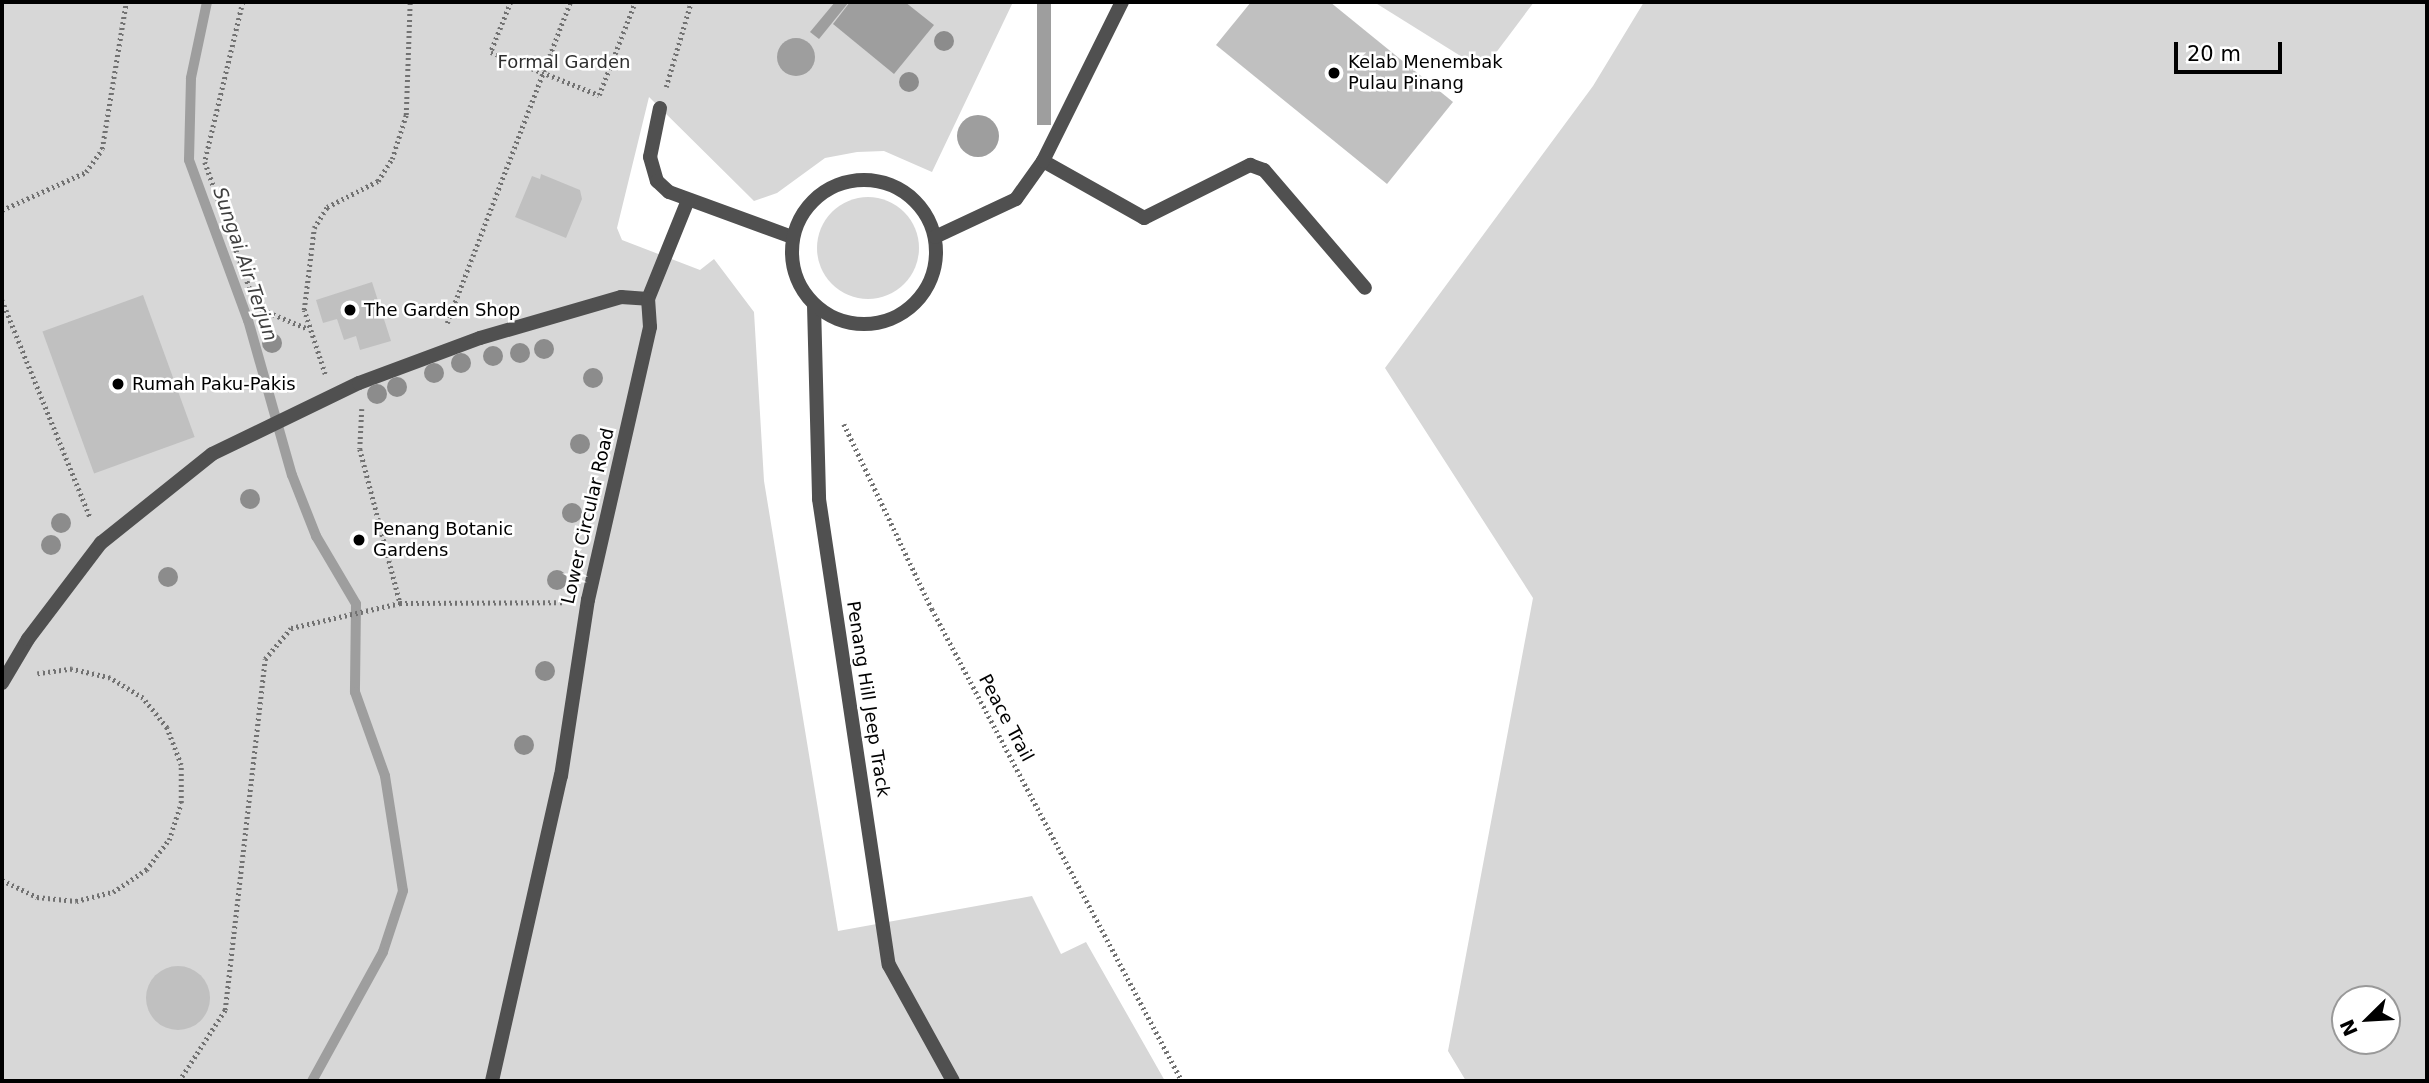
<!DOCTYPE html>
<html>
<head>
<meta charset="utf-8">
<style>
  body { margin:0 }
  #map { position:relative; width:2429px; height:1083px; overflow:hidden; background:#fff; font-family:"DejaVu Sans",sans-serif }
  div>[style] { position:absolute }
  .green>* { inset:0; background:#d7d7d7 }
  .round { border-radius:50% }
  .water>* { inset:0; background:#9e9e9e; transform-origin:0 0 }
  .stream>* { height:10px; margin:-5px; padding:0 5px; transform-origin:5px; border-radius:5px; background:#9e9e9e }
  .building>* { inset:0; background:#c0c0c0; transform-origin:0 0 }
  .path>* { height:4.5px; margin-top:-2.25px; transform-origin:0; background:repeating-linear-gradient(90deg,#727272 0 2px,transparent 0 5.5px) }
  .service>* { height:14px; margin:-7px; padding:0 7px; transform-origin:7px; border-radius:7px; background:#505050 }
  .minor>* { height:14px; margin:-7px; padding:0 7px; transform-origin:7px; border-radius:7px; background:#505050 }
  .tertiary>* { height:14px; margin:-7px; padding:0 7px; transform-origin:7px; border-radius:7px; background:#505050 }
  .tertiary>.ring { margin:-7px; padding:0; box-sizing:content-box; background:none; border:14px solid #505050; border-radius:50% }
  .trees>* { width:20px; height:20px; margin:-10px; border-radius:50%; background:#8c8c8c }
  .dots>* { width:19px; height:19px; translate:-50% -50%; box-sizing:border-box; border:4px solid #fff; border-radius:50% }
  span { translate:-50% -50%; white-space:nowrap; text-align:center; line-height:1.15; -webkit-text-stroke:5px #fff; paint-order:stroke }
  .park-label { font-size:18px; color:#2e2e2e }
  .poi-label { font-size:18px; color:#000 }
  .left { translate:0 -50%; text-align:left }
  .street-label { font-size:18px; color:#000 }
  .water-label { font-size:19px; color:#3f3f3f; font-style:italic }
  .frame { position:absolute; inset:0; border:4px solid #000; pointer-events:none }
  .north { position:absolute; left:2331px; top:985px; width:70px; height:70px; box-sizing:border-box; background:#fff; border:2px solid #999; border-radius:50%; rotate:246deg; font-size:19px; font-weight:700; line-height:28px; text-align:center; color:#000 }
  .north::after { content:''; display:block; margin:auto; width:24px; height:32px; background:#000; clip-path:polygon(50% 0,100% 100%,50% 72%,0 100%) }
  .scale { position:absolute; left:2174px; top:42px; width:108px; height:32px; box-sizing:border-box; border:4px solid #000; border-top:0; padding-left:9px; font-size:21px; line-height:24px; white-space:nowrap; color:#000; -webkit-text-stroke:5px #fff; paint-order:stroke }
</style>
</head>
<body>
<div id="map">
  <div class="green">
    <div style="clip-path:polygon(2px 2px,1013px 2px,932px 172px,884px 151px,857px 152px,825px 158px,777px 193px,754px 201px,649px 97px,617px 228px,622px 240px,700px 270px,714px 259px,754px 312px,764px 481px,838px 931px,1032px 896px,1061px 954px,1086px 942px,1165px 1081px,2px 1081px)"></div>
    <div style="clip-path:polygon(1374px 2px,1534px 2px,1483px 70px)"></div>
    <div style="clip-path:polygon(evenodd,1644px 2px,2427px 2px,2427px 1081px,1466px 1081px,1448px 1051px,1533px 598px,1385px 368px,1593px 86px,1644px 2px,2387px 999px,2387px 1041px,2345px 1041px,2345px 999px,2387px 999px)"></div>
    <div class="round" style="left:817px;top:197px;width:102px;height:102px"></div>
  </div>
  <div class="water">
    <div style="clip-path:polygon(835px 2px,849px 2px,819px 39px,810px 32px)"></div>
    <div style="clip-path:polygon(850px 2px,905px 2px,934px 25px,894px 74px,833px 24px)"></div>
    <div style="left:1037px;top:2px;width:14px;height:123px"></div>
    <div class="round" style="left:777px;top:38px;width:38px;height:38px"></div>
    <div class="round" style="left:957px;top:115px;width:42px;height:42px"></div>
  </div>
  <div class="stream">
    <div style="left:207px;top:2px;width:78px;rotate:101.9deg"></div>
    <div style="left:191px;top:78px;width:82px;rotate:91.4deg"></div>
    <div style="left:189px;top:160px;width:171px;rotate:69.8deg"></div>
    <div style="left:248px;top:320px;width:161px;rotate:74.2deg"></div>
    <div style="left:292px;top:475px;width:66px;rotate:68.5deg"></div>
    <div style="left:316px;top:536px;width:79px;rotate:59.5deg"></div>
    <div style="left:356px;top:604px;width:88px;rotate:90.7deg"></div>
    <div style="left:355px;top:692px;width:89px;rotate:70.3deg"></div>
    <div style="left:385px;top:776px;width:116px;rotate:81.1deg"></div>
    <div style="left:403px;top:891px;width:64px;rotate:108.2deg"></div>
    <div style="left:383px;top:952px;width:147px;rotate:118.8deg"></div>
  </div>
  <div class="building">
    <div style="clip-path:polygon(1251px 2px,1330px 2px,1453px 102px,1387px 184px,1216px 45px)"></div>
    <div style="clip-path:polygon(541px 174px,580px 190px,582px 199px,566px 238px,515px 217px,532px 176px,540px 179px)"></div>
    <div style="clip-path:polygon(372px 282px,391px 341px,360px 350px,356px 336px,344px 340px,337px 319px,323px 323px,316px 300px)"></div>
    <div style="left:143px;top:295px;width:151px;height:107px;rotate:70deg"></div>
    <div class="round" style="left:146px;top:966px;width:64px;height:64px"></div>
  </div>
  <div class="path">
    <div style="left:243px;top:2px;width:164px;rotate:103.4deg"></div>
    <div style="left:205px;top:162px;width:146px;rotate:70.5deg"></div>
    <div style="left:254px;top:300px;width:13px;rotate:48deg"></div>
    <div style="left:263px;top:310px;width:47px;rotate:22.7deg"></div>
    <div style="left:511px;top:2px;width:54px;rotate:111.8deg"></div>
    <div style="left:491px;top:52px;width:116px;rotate:21.7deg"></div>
    <div style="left:599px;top:95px;width:100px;rotate:-68.8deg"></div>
    <div style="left:666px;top:87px;width:89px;rotate:-73.6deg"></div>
    <div style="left:2px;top:210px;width:92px;rotate:-24.3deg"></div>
    <div style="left:86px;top:172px;width:28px;rotate:-55deg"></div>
    <div style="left:102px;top:149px;width:149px;rotate:-80.7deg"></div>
    <div style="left:2px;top:300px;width:236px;rotate:67.9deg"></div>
    <div style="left:447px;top:323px;width:344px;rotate:-69deg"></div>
    <div style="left:325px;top:374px;width:67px;rotate:-108.2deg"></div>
    <div style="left:304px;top:310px;width:83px;rotate:-83deg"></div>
    <div style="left:314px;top:228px;width:25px;rotate:-58deg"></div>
    <div style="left:327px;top:207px;width:57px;rotate:-27deg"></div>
    <div style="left:378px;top:181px;width:26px;rotate:-58deg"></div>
    <div style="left:392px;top:159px;width:46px;rotate:-72.3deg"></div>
    <div style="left:406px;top:115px;width:113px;rotate:-88deg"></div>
    <div style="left:362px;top:409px;width:40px;rotate:92.9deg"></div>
    <div style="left:360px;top:449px;width:159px;rotate:75.4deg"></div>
    <div style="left:844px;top:424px;width:205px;rotate:64.6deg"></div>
    <div style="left:932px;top:609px;width:534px;rotate:62.09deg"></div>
    <div style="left:2px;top:880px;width:39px;rotate:26deg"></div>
    <div style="left:37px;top:897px;width:39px;rotate:6deg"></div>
    <div style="left:76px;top:901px;width:38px;rotate:-14deg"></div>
    <div style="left:113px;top:892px;width:40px;rotate:-34deg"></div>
    <div style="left:146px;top:870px;width:38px;rotate:-53deg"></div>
    <div style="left:169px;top:840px;width:39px;rotate:-72deg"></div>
    <div style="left:181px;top:803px;width:38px;rotate:-90deg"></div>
    <div style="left:181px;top:765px;width:40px;rotate:-111deg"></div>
    <div style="left:167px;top:728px;width:38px;rotate:-129deg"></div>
    <div style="left:143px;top:698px;width:39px;rotate:-149deg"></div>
    <div style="left:110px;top:678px;width:39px;rotate:-167deg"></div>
    <div style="left:72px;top:669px;width:35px;rotate:172deg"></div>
    <div style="left:179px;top:1081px;width:85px;rotate:-57.1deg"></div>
    <div style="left:225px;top:1010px;width:353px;rotate:-83.5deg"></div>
    <div style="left:265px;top:659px;width:40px;rotate:-50deg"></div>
    <div style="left:291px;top:628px;width:112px;rotate:-12.9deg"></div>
    <div style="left:400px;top:603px;width:164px;rotate:-0.3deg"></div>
  </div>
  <div class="service">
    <div style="left:660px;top:108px;width:50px;rotate:101.5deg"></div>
    <div style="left:650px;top:157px;width:25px;rotate:74deg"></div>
    <div style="left:657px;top:181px;width:16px;rotate:43deg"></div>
    <div style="left:669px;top:192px;width:131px;rotate:20.1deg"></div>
    <div style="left:1043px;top:161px;width:116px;rotate:29.4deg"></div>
    <div style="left:1144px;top:218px;width:119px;rotate:-26.6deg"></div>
    <div style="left:1250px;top:165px;width:15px;rotate:20deg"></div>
    <div style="left:1264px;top:170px;width:155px;rotate:49.4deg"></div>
    <div style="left:648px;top:299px;width:107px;rotate:-68deg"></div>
    <div style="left:2px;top:683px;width:51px;rotate:-59.4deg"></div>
    <div style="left:28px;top:639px;width:121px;rotate:-52.8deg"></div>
    <div style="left:101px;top:543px;width:142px;rotate:-38.7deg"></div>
    <div style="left:212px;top:454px;width:163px;rotate:-25.8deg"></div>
    <div style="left:359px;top:383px;width:129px;rotate:-20.4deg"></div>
    <div style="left:480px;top:338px;width:147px;rotate:-16.2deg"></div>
    <div style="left:621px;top:297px;width:27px;rotate:4deg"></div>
    <div style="left:492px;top:1081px;width:313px;rotate:-77.3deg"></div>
    <div style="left:561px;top:776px;width:178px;rotate:-81.3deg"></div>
    <div style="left:588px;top:600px;width:280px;rotate:-77.2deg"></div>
    <div style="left:650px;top:327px;width:28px;rotate:-94deg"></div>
  </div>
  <div class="minor">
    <div style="left:814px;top:305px;width:194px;rotate:88.5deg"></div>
    <div style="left:819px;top:499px;width:471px;rotate:81.5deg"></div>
    <div style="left:889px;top:965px;width:132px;rotate:61.1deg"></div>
  </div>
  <div class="tertiary">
    <div class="ring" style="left:792px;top:180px;width:130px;height:130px"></div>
    <div style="left:935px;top:237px;width:89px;rotate:-25.1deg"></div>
    <div style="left:1016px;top:199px;width:47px;rotate:-54.6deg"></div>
    <div style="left:1043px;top:161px;width:178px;rotate:-63.6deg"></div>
  </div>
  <div class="trees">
    <div style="left:944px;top:41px"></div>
    <div style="left:909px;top:82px"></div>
    <div style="left:272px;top:343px"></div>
    <div style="left:544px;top:349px"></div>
    <div style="left:520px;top:353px"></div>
    <div style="left:493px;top:356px"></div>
    <div style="left:461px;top:363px"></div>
    <div style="left:434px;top:373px"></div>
    <div style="left:593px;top:378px"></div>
    <div style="left:397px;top:387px"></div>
    <div style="left:377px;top:394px"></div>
    <div style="left:580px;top:444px"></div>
    <div style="left:250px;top:499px"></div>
    <div style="left:572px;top:513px"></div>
    <div style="left:61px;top:523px"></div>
    <div style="left:51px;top:545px"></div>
    <div style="left:168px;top:577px"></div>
    <div style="left:557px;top:580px"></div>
    <div style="left:545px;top:671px"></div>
    <div style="left:524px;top:745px"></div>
  </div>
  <div class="dots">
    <div style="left:1334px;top:73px;background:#000"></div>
    <div style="left:350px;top:310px;background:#000"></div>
    <div style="left:118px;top:384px;background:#000"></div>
    <div style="left:359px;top:540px;background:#000"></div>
  </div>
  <div class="park-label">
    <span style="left:564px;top:62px">Formal Garden</span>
  </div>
  <div class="poi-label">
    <span class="left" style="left:1348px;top:73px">Kelab Menembak<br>Pulau Pinang</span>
    <span class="left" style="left:364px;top:310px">The Garden Shop</span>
    <span class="left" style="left:132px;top:384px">Rumah Paku-Pakis</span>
    <span class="left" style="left:373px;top:540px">Penang Botanic<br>Gardens</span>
  </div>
  <div class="street-label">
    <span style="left:588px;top:516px;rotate:-77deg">Lower Circular Road</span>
    <span style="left:868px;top:699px;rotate:81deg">Penang Hill Jeep Track</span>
    <span style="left:1006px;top:718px;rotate:62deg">Peace Trail</span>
  </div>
  <div class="water-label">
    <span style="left:245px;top:264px;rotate:71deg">Sungai Air Terjun</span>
  </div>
  <div class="frame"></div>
  <div class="north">N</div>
  <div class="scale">20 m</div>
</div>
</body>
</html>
